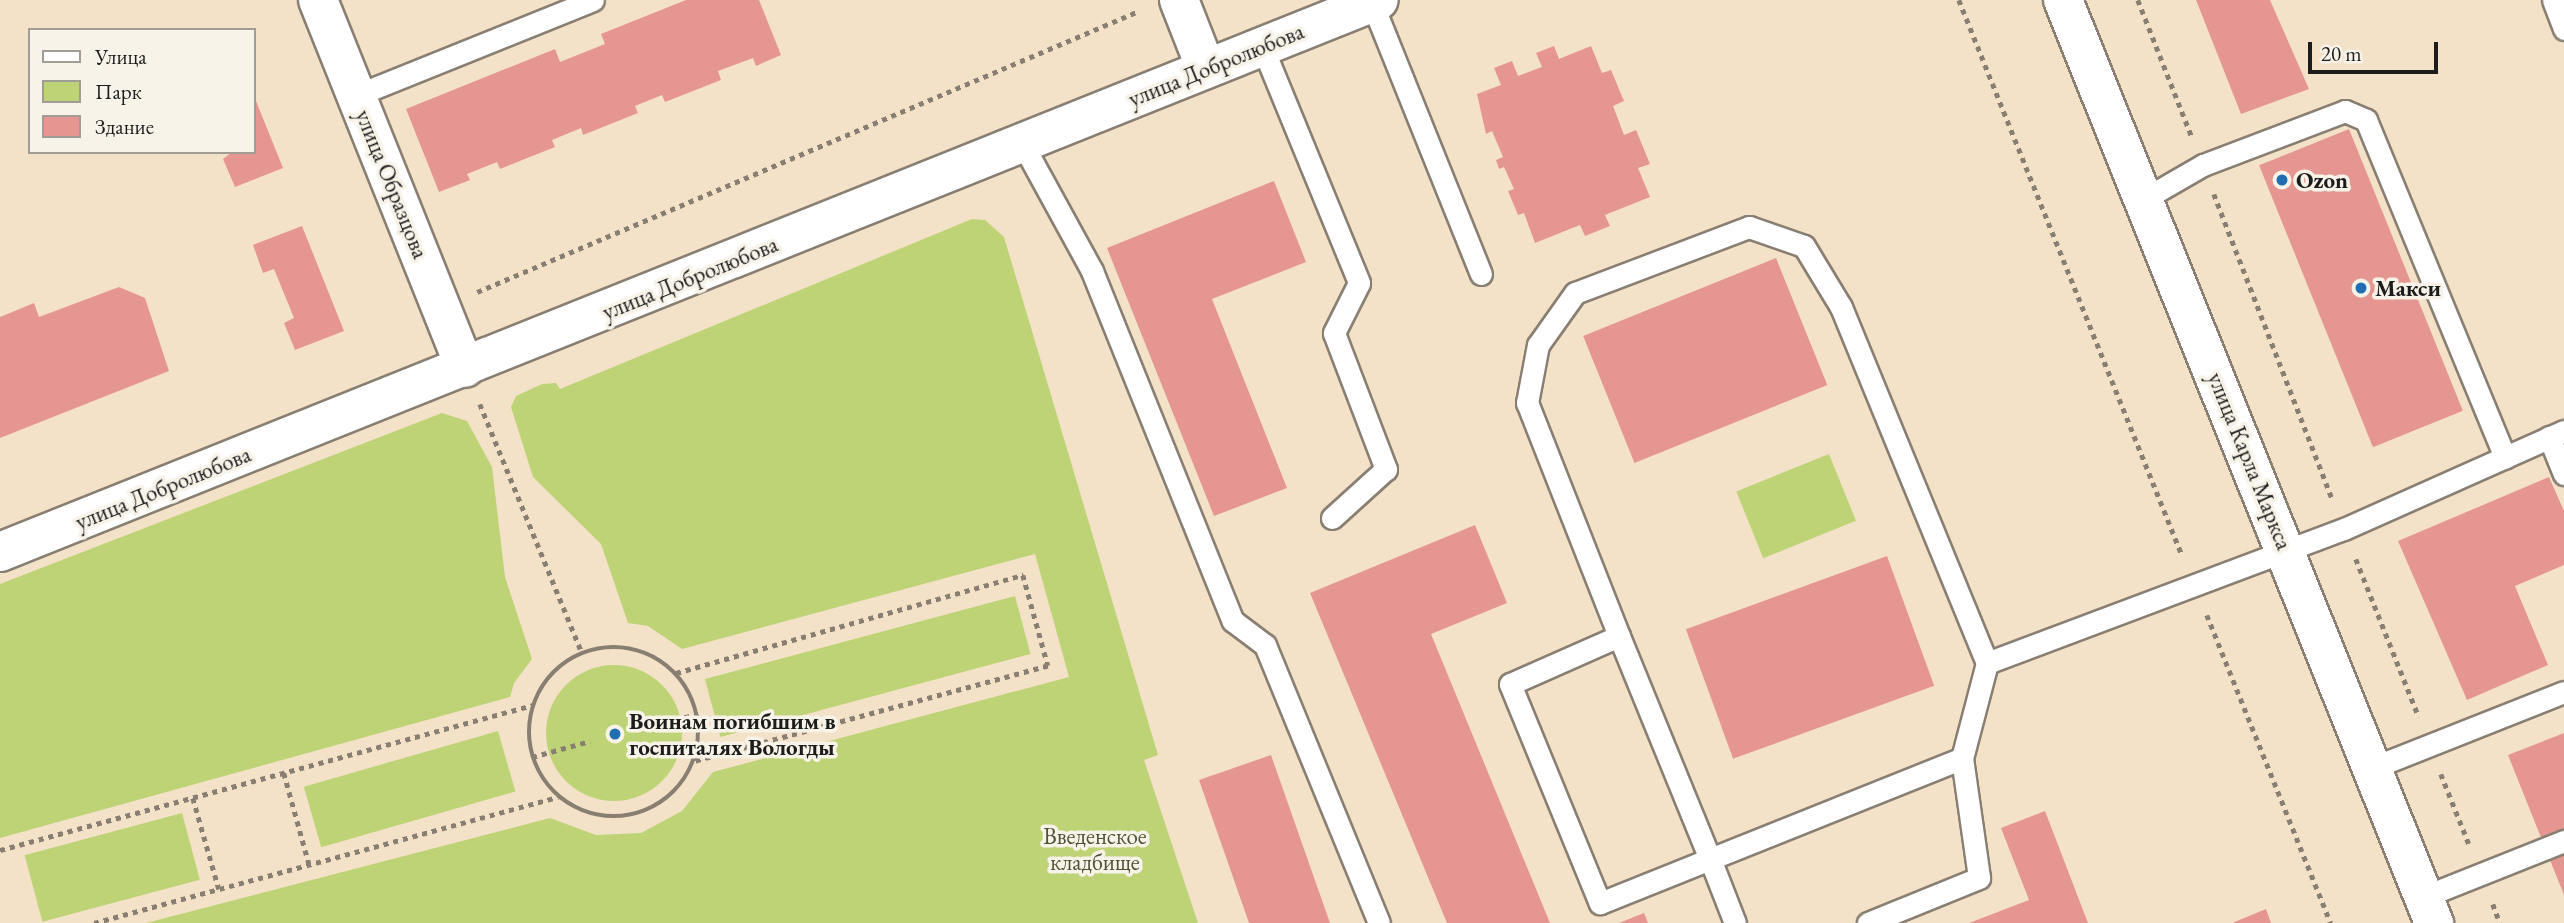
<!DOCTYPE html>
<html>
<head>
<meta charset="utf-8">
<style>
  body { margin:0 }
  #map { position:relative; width:2564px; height:923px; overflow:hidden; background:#f4e2c8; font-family:"EB Garamond",serif }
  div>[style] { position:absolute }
  .green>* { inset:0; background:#bed376; transform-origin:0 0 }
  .round { border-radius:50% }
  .building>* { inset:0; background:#e69691; transform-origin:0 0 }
  .path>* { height:4.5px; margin-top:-2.25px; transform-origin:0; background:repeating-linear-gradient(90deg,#887f72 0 5px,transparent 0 10px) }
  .path>.ring { margin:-2.25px; padding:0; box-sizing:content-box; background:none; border:4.5px solid #887f72; border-radius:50% }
  .roads { filter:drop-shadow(2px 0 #887f72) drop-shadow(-2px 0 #887f72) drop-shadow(0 2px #887f72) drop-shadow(0 -2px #887f72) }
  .service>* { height:21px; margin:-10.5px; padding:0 10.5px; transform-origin:10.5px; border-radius:10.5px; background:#fff }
  .minor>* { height:38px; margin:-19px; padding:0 19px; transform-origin:19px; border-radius:19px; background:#fff }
  .tertiary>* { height:38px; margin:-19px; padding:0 19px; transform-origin:19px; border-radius:19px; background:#fff }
  .dots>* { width:19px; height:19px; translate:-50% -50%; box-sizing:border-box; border:4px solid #f7f3e8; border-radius:50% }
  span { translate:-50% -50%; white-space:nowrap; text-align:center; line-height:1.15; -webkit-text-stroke:7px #f7f3e8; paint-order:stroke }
  .street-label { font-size:23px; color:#1c1c1c }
  .poi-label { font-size:23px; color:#1c1c1c; font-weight:700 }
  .left { translate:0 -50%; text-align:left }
  .park-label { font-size:23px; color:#4d5337 }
  .legend { position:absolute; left:28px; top:28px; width:228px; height:126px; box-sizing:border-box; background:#f7f3e8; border:2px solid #9f9d96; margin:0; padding:9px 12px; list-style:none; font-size:21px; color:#1c1c1c }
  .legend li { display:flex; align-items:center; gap:14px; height:35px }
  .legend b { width:35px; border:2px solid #9f9d96 }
  .scale { position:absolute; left:2308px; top:42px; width:130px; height:32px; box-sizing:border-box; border:4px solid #1c1c1c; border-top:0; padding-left:9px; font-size:21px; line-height:24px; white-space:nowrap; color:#1c1c1c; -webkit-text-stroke:5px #f7f3e8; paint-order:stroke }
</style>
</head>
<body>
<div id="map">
  <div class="green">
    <div style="clip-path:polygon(972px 219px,985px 220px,1004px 237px,1158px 755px,1144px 760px,1198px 923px,146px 923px,550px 818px,596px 835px,641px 833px,682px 811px,713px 772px,1069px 677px,1035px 554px,682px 649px,648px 626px,628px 623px,601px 544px,533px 477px,511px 407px,516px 396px,542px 384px,556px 383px,560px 389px)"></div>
    <div style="clip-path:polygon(442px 413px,467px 421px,492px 467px,505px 577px,532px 659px,514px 683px,510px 697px,0 838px,0 584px)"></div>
    <div style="left:1829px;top:454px;width:72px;height:100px;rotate:68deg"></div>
    <div style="left:1015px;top:596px;width:60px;height:321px;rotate:75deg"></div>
    <div class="round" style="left:546px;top:665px;width:136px;height:136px"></div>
    <div style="left:498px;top:731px;width:63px;height:202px;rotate:74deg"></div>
    <div style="left:182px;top:813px;width:69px;height:163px;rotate:75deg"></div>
  </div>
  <div class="building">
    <div style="clip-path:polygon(686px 0,759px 0,781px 55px,756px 66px,753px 58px,718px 71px,721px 80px,665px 102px,662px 95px,635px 106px,638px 113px,583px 135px,581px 128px,552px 140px,555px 147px,500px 169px,497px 162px,467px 174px,470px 180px,439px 192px,406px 109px,555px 49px,560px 62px,605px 44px,601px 34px)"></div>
    <div style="clip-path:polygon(2196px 0,2270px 0,2309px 89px,2241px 114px)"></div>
    <div style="clip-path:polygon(1554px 46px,1559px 59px,1591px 46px,1602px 73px,1611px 70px,1624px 101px,1613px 106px,1624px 135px,1636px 130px,1650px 164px,1638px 168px,1650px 197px,1605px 215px,1610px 226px,1585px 236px,1580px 225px,1535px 243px,1524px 213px,1518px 215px,1508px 191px,1514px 189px,1504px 167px,1499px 169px,1496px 160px,1503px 157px,1492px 131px,1486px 134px,1477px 94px,1501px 85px,1494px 68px,1512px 61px,1518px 76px,1542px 67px,1536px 53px)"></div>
    <div style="clip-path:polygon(254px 96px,283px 168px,235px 187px,223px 159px,232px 152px,254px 152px)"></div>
    <div style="left:2349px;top:129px;width:304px;height:97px;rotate:68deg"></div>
    <div style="clip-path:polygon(1274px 181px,1306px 262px,1212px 299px,1287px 488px,1214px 516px,1107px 248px)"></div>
    <div style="clip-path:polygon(302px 226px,344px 331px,295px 350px,284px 323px,294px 318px,274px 269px,263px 273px,253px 245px)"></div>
    <div style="left:1776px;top:258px;width:137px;height:208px;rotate:68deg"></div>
    <div style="clip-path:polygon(119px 287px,145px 298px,169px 371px,0 438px,0 317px,34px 303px,39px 317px)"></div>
    <div style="clip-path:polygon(2549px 477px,2564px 511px,2564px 565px,2515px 586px,2548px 665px,2467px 700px,2398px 541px)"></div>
    <div style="clip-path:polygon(1475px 525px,1507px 603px,1431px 634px,1550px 923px,1447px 923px,1310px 593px)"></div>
    <div style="left:1887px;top:556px;width:138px;height:214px;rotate:70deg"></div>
    <div style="clip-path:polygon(2564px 733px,2564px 895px,2508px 755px)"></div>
    <div style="clip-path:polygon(1271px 755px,1330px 923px,1249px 923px,1199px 780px)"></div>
    <div style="clip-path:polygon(2045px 811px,2088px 923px,1969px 923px,2029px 900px,2001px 828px)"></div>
    <div style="clip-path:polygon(2266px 909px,2271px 923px,2232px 923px)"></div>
    <div style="clip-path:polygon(1644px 913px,1648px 923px,1619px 923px)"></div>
  </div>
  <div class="path">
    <div style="left:1959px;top:0;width:598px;rotate:68.11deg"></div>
    <div style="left:2138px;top:0;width:147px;rotate:68.5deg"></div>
    <div style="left:2214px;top:194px;width:327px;rotate:68.8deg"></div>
    <div style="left:477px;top:292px;width:719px;rotate:-23deg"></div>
    <div style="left:480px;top:404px;width:269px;rotate:67.7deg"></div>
    <div style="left:2356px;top:559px;width:170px;rotate:68.3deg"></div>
    <div style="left:2207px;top:615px;width:332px;rotate:68.1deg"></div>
    <div class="ring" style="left:529px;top:647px;width:165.5px;height:165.5px"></div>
    <div style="left:676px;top:673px;width:361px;rotate:-15.8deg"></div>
    <div style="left:1023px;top:575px;width:94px;rotate:74.6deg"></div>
    <div style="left:1048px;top:666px;width:366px;rotate:164.9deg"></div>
    <div style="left:636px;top:729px;width:64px;rotate:-13.6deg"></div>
    <div style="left:532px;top:757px;width:60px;rotate:-15.4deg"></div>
    <div style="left:284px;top:773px;width:94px;rotate:74.6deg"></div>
    <div style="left:2441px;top:774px;width:75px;rotate:68.2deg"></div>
    <div style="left:193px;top:798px;width:95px;rotate:74.1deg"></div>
    <div style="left:0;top:850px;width:552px;rotate:-15.22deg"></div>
    <div style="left:2493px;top:904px;width:20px;rotate:70deg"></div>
    <div style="left:94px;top:923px;width:481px;rotate:-15.2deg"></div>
  </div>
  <div class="roads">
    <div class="service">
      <div style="left:2553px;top:0;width:31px;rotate:69deg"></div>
      <div style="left:1372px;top:3px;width:292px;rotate:68.1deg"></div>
      <div style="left:1262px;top:46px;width:256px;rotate:67.7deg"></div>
      <div style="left:1359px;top:283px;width:56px;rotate:116.6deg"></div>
      <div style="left:1334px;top:333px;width:146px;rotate:69.1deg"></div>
      <div style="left:1386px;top:469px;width:73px;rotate:137.8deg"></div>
      <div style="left:357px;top:95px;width:254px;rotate:-21.9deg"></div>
      <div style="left:1022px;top:143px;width:146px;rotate:61.3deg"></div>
      <div style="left:1092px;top:271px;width:377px;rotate:68.1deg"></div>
      <div style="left:1233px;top:621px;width:40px;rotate:37deg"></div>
      <div style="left:1265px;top:645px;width:300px;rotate:67.7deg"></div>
      <div style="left:2144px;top:199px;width:68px;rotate:-30deg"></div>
      <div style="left:2203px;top:165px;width:152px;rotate:-20.8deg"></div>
      <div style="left:2345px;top:111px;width:23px;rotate:23deg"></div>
      <div style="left:2366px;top:120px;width:365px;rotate:67.6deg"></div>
      <div style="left:2549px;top:437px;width:40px;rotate:68deg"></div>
      <div style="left:1619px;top:636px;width:251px;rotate:-111.5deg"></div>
      <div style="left:1527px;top:403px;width:59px;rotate:-79.3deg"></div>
      <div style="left:1538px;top:345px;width:64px;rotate:-54.6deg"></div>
      <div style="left:1575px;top:293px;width:186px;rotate:-20.8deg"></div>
      <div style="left:1749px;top:227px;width:58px;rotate:19.1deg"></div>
      <div style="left:1804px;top:246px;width:71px;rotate:58.8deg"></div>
      <div style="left:1841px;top:307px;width:385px;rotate:67.7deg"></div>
      <div style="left:1987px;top:663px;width:98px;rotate:104.7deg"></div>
      <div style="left:1962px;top:758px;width:121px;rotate:81.9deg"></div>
      <div style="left:1979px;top:878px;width:120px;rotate:157.9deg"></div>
      <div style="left:1987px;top:663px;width:381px;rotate:-20.6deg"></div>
      <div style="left:2344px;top:529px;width:241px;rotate:-24deg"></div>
      <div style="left:2372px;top:768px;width:206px;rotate:-21.6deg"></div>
      <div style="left:2423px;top:897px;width:152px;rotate:-21.7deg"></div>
      <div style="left:1735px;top:923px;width:69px;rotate:-111.3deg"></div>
      <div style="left:1710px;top:859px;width:241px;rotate:-112.2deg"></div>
      <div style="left:1619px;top:636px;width:119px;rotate:156.2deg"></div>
      <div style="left:1510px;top:684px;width:237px;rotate:67.7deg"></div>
      <div style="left:1600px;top:903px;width:118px;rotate:-21.8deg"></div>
      <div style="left:1710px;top:859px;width:271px;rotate:-21.8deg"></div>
    </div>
    <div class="minor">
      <div style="left:318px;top:0;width:396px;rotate:68.2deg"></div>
      <div style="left:1179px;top:0;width:74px;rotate:68.6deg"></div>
      <div style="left:0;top:552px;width:1485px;rotate:-21.82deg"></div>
    </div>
    <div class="tertiary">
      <div style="left:2063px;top:0;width:995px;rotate:68.1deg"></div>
    </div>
  </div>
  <div class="dots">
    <div style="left:2282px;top:180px;background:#1f6fb2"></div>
    <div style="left:2361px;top:288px;background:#1f6fb2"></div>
    <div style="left:615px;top:734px;background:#1f6fb2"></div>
  </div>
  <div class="street-label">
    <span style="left:1216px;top:65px;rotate:-22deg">улица Добролюбова</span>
    <span style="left:392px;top:184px;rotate:68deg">улица Образцова</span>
    <span style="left:690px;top:278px;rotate:-22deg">улица Добролюбова</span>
    <span style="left:2250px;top:461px;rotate:68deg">улица Карла Маркса</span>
    <span style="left:163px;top:488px;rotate:-22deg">улица Добролюбова</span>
  </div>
  <div class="poi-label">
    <span class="left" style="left:2296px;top:180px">Ozon</span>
    <span class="left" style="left:2375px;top:288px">Макси</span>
    <span class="left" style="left:629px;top:734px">Воинам погибшим в<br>госпиталях Вологды</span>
  </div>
  <div class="park-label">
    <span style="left:1095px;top:849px">Введенское<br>кладбище</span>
  </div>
  <ul class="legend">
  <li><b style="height:9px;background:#fff"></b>Улица</li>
  <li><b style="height:19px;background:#bed376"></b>Парк</li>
  <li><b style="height:19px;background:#e69691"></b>Здание</li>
  </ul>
  <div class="scale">20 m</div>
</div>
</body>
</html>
